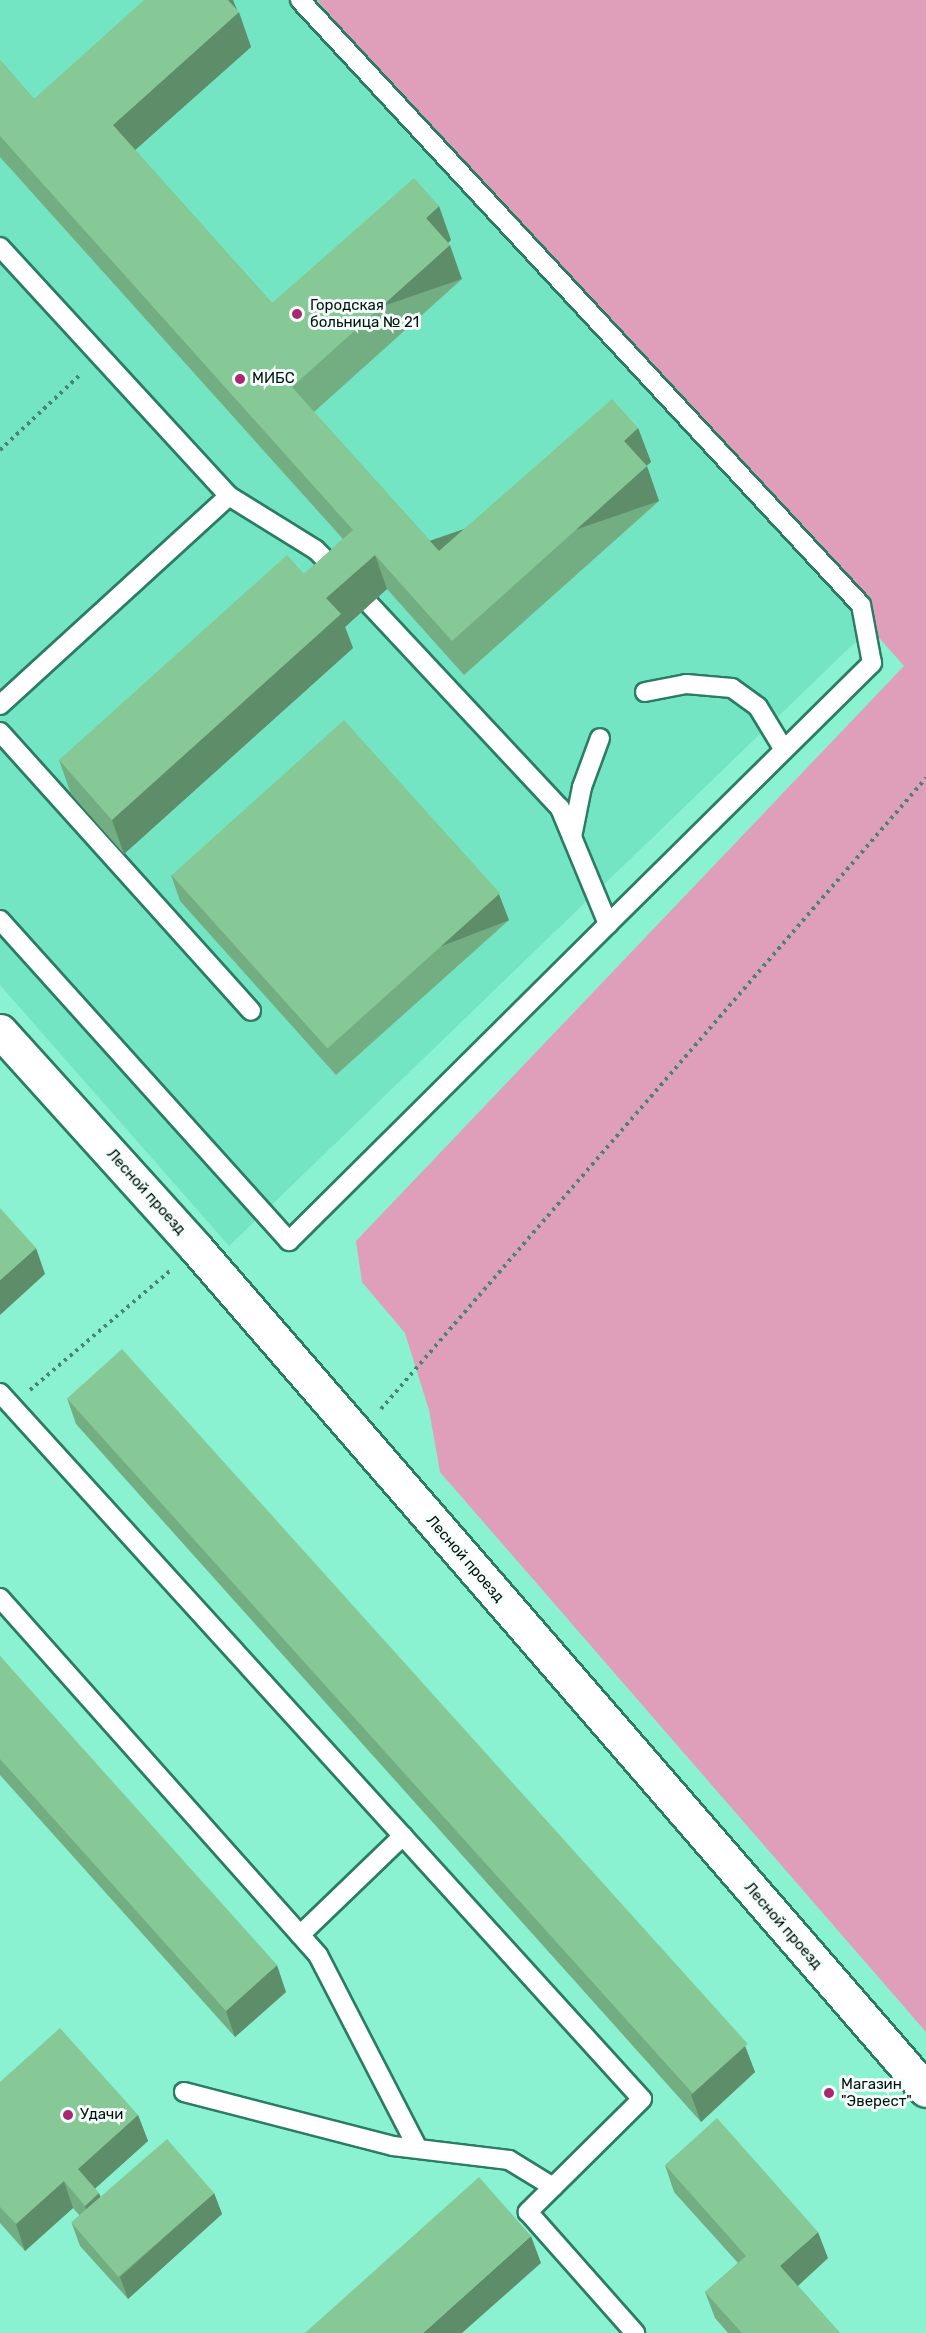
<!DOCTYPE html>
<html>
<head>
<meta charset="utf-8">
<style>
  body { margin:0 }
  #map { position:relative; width:926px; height:2333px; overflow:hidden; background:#8bf2d1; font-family:Rubik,sans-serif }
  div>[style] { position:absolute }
  .built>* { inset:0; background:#74e5c2 }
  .green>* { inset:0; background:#df9eba }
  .path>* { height:4px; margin-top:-2px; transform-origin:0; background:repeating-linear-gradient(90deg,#478571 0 3px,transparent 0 7.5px) }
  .roads { filter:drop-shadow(2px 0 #2b7c65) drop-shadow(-2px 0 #2b7c65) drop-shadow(0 2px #2b7c65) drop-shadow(0 -2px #2b7c65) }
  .service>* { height:18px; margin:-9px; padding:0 9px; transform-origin:9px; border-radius:9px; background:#fff }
  .minor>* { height:33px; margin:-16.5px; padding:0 16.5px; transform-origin:16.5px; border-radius:16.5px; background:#fff }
  .wall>* { inset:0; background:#73ad82 }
  .shaded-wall>* { inset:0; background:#5e8d6a; transform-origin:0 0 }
  .building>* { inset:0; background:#86c997; transform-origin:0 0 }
  .dots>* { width:16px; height:16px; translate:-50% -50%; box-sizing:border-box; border:3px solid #f5fefb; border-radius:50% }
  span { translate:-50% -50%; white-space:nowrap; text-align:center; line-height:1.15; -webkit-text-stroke:6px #f5fefb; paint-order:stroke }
  .poi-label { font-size:15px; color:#00130c }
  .left { translate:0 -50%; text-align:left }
  .street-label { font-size:15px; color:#00130c }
</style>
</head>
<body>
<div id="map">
  <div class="built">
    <div style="clip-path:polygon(0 0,317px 0,870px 628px,229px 1246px,0 985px)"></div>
  </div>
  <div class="green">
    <div style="clip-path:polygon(317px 0,926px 0,926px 2032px,440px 1472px,429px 1410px,405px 1333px,362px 1282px,356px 1241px,904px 666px)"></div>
  </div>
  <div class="path">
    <div style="left:0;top:450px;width:111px;rotate:-43.2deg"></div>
    <div style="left:30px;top:1390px;width:185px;rotate:-40.4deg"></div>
    <div style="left:381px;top:1409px;width:834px;rotate:-49.18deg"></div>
  </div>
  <div class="roads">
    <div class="service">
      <div style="left:300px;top:0;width:825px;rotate:47.16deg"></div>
      <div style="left:861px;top:605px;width:59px;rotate:79.3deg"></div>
      <div style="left:872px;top:663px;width:371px;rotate:135.3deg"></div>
      <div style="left:0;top:247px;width:338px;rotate:47.4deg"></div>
      <div style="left:229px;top:496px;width:102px;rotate:31.8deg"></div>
      <div style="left:316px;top:550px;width:34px;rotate:45deg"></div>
      <div style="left:645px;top:692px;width:42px;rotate:-11deg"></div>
      <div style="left:686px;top:684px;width:46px;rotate:5deg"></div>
      <div style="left:732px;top:688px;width:32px;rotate:36deg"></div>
      <div style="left:758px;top:707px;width:50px;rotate:58.8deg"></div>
      <div style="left:0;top:705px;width:310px;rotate:-42.4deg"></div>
      <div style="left:0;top:732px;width:375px;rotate:48deg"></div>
      <div style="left:572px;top:837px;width:51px;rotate:-78.7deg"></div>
      <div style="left:582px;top:787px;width:52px;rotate:-69.8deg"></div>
      <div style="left:0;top:920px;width:432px;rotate:48deg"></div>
      <div style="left:289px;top:1241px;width:450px;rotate:-44.8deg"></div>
      <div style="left:608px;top:924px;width:126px;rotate:-112.5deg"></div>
      <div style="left:560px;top:808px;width:278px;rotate:-133.1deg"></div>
      <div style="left:0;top:1393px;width:954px;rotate:47.72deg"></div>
      <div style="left:642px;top:2099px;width:161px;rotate:135.3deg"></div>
      <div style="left:528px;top:2212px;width:162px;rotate:48.5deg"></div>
      <div style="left:0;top:1598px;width:478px;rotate:48.3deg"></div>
      <div style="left:318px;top:1955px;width:218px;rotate:62.7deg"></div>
      <div style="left:300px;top:1935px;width:143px;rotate:-43.9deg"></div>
      <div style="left:184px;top:2092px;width:216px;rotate:14.5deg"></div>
      <div style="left:393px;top:2146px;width:117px;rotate:6.9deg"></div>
      <div style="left:509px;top:2160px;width:52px;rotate:31.5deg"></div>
    </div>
    <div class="minor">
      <div style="left:0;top:1031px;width:292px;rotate:47.9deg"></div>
      <div style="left:196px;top:1248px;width:1114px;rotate:49.08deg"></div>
    </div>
  </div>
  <div class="wall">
    <div style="clip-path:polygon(237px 11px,251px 47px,135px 150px,272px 303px,451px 240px,448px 243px,462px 279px,314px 412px,439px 551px,638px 428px,651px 462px,646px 466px,659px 501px,464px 675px,387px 589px,345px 627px,353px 648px,124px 854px,71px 794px,59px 760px,304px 574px,343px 539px,0 157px,0 60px,34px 99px)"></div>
    <div style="clip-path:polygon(171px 875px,509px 920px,336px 1075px,180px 901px)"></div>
    <div style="clip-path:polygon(67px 1398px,745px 2046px,755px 2072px,701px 2122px,76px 1424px)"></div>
    <div style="clip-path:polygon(0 1656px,286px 1992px,235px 2037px,0 1775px)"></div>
    <div style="clip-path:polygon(0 2082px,138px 2115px,148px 2141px,95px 2188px,101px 2198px,214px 2193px,222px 2214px,128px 2299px,80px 2246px,72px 2224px,81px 2217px,73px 2208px,25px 2251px,0 2223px)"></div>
    <div style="clip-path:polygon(665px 2165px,828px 2258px,798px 2286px,840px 2333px,728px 2333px,715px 2318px,705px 2292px,738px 2263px,674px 2192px)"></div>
  </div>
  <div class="shaded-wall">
    <div style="clip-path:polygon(221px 0,233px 0,238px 12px)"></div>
    <div style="clip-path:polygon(239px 12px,251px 47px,125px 159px,113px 125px)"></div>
    <div style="clip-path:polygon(439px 206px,451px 240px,438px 252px,426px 218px)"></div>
    <div style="left:450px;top:245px;width:36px;height:212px;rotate:71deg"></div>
    <div style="clip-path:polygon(638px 428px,651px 462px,636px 475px,624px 441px)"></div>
    <div style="left:647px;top:466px;width:37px;height:262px;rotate:71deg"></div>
    <div style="clip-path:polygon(375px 555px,387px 589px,345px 627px,353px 648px,124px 854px,112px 820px,326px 598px)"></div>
    <div style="left:499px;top:894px;width:28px;height:232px;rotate:69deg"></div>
    <div style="clip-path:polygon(36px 1248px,45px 1274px,0 1315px,0 1280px)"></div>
    <div style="clip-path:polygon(277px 1965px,286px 1992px,235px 2037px,226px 2011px)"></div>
    <div style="clip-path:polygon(745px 2046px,755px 2072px,701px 2122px,691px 2095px)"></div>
    <div style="clip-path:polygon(138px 2115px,148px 2141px,88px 2195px,78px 2169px)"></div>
    <div style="clip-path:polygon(64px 2181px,73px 2208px,25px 2251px,16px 2224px)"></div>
    <div style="clip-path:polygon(99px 2193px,109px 2220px,95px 2232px,85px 2206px)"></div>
    <div style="clip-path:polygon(214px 2193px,222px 2214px,128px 2299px,120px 2277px)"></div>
    <div style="clip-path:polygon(818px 2232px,828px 2258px,790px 2293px,780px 2266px)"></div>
    <div style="clip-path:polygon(531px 2236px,541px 2263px,462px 2333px,423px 2333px)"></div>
  </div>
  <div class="building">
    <div style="clip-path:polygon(144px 0,228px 0,239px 12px,113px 125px,272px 303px,414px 178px,439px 206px,426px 218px,450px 245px,292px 387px,439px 551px,612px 399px,638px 428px,624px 441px,647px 466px,452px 641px,375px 555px,326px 598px,341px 614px,112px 820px,59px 760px,287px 555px,304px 574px,353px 530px,0 136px,0 60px,34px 99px)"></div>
    <div style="left:344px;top:720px;width:233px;height:232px;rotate:48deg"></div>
    <div style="clip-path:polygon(0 1208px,36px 1248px,0 1280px)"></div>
    <div style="left:122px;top:1349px;width:935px;height:74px;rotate:48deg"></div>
    <div style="clip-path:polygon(0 1656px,277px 1965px,226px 2011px,0 1759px)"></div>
    <div style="clip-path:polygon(60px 2028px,138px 2115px,78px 2169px,99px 2193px,85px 2206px,64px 2181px,16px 2224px,0 2207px,0 2082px)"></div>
    <div style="clip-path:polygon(717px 2118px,818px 2232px,780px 2266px,840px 2333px,742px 2333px,705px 2292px,746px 2256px,665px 2165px)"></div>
    <div style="left:167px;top:2139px;width:72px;height:127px;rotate:49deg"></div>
    <div style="clip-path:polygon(479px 2177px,531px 2236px,423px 2333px,305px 2333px)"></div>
  </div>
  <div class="dots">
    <div style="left:297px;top:314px;background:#ab2771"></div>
    <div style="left:240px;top:379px;background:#ab2771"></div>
    <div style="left:829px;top:2093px;background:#ab2771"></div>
    <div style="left:68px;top:2115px;background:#ab2771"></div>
  </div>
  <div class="poi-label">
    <span class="left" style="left:310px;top:314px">Городская<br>больница № 21</span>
    <span class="left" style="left:252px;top:379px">МИБС</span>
    <span class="left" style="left:841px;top:2093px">Магазин<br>"Эверест"</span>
    <span class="left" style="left:80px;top:2115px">Удачи</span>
  </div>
  <div class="street-label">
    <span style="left:146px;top:1192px;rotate:48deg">Лесной проезд</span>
    <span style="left:465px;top:1559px;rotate:49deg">Лесной проезд</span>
    <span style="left:783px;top:1926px;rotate:49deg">Лесной проезд</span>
  </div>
</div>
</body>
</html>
